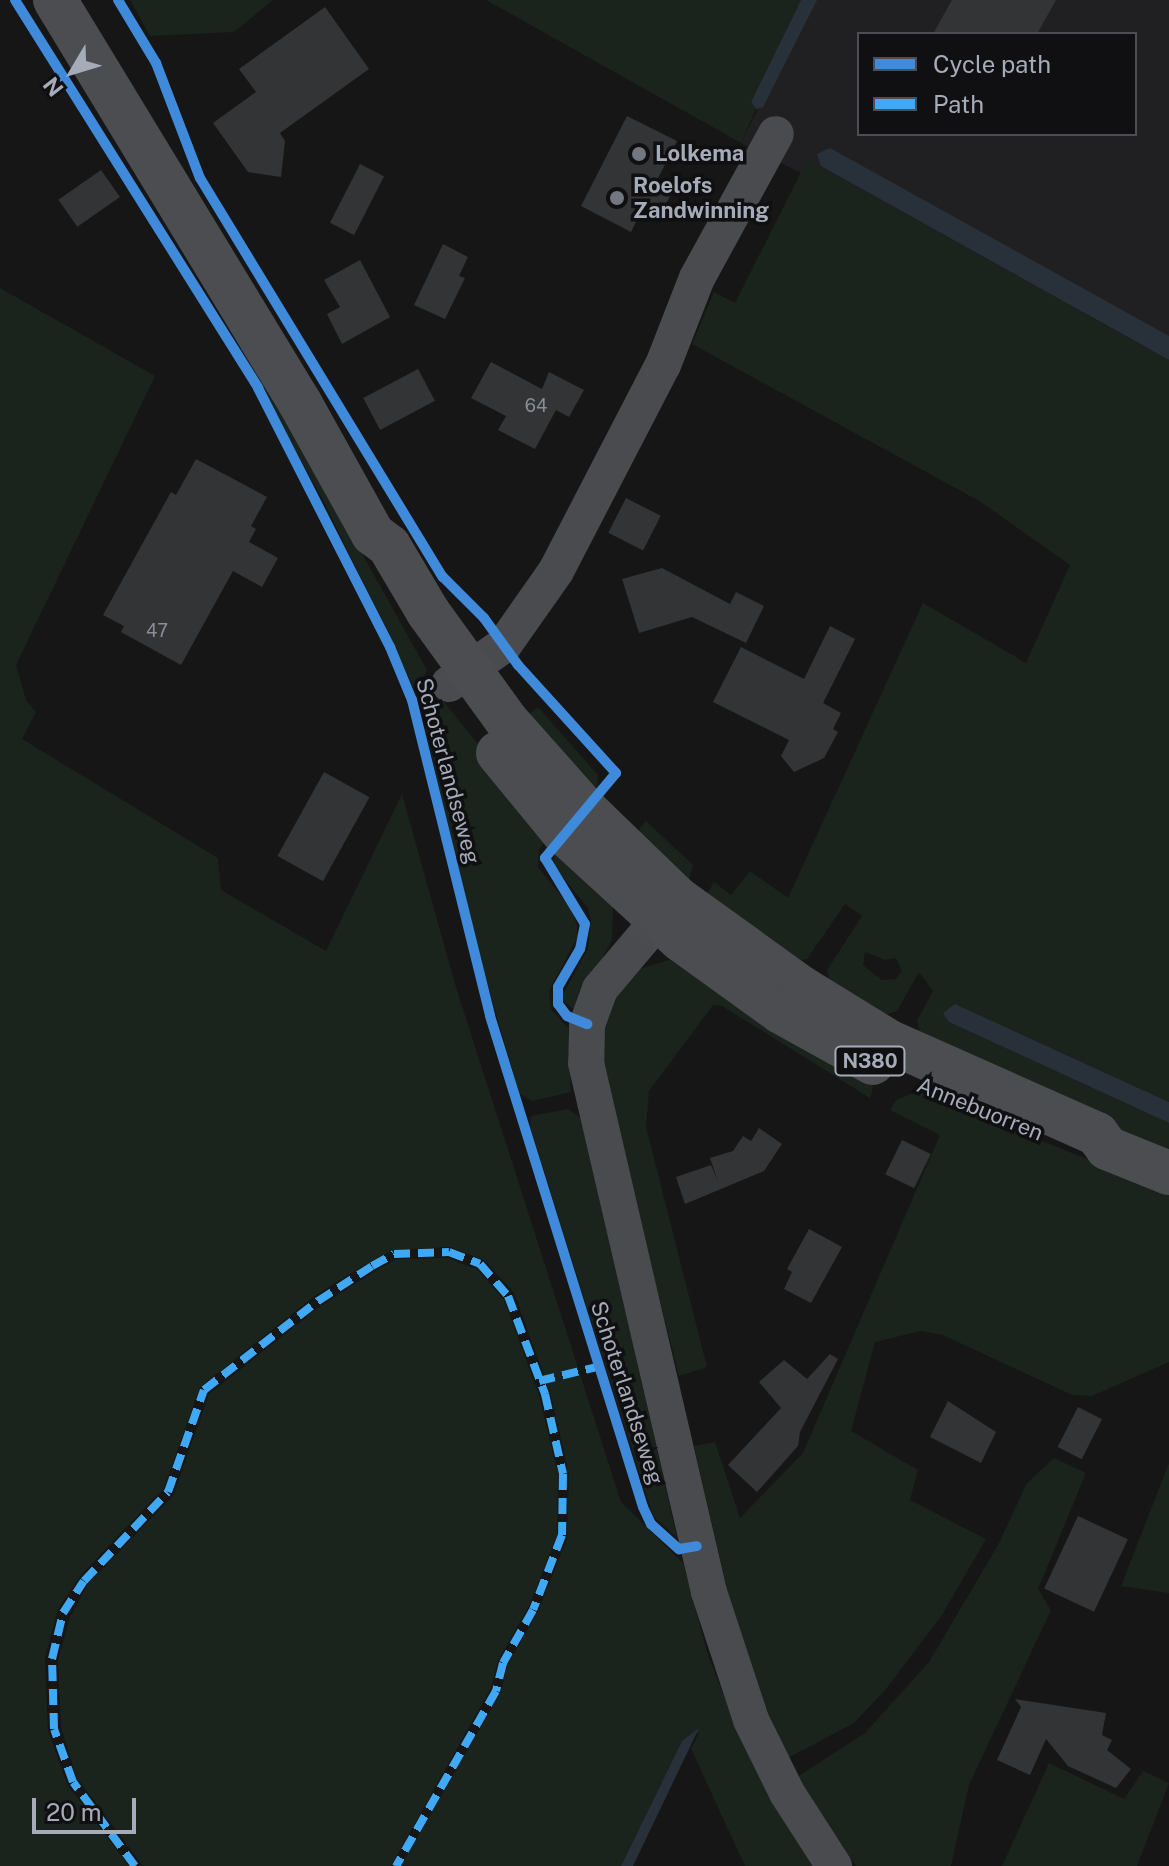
<!DOCTYPE html>
<html>
<head>
<meta charset="utf-8">
<style>
  body { margin:0 }
  #map { position:relative; width:1169px; height:1866px; overflow:hidden; background:#161616; font-family:"Public Sans",sans-serif }
  div>[style] { position:absolute }
  .built>* { inset:0; background:#202022 }
  .green>* { inset:0; background:#1b231d }
  .water>* { inset:0; background:#283139 }
  .building>* { inset:0; background:#333435; transform-origin:0 0 }
  .street>* { height:36px; margin:-18px; padding:0 18px; transform-origin:18px; border-radius:18px; background:#494b4f }
  .primary>* { height:44px; margin:-22px; padding:0 22px; transform-origin:22px; border-radius:22px; background:#4c4d50 }
  .quiet>* { height:8px; margin-top:-4px; transform-origin:0; background:repeating-linear-gradient(90deg,#3fa9f5 0 16px,transparent 0 24px) }
  .cycleway>* { height:10px; margin:-5px; padding:0 5px; transform-origin:5px; border-radius:5px; background:#408adc }
  .dots>* { width:22px; height:22px; translate:-50% -50%; box-sizing:border-box; border:4px solid #101012; border-radius:50% }
  span { translate:-50% -50%; white-space:nowrap; text-align:center; line-height:1.15; -webkit-text-stroke:7px #101012; paint-order:stroke }
  .number-label { font-size:18px; color:#888d97 }
  .number-label span { -webkit-text-stroke-width:0 }
  .shield-label span { padding:2px 6px; background:#101012; border:2px solid; border-radius:6px; -webkit-text-stroke-width:0 }
  .shield-label { font-size:20px; color:#a5abb8; font-weight:700 }
  .poi-label { font-size:22px; color:#a5abb8; font-weight:700 }
  .left { translate:0 -50%; text-align:left }
  .street-label { font-size:22px; color:#a5abb8 }
  .legend { position:absolute; left:857px; top:32px; width:280px; height:104px; box-sizing:border-box; background:#101012; border:2px solid #4c4e54; margin:0; padding:10px 14px; list-style:none; font-size:24px; color:#a5abb8 }
  .legend li { display:flex; align-items:center; gap:16px; height:40px }
  .legend b { width:40px; border:2px solid #4c4e54 }
  .north { position:absolute; left:32px; top:32px; width:80px; height:80px; -webkit-text-stroke:6px #101012; paint-order:stroke; rotate:232deg; font-size:22px; font-weight:700; line-height:32px; text-align:center; color:#a5abb8 }
  .north::after { content:''; display:block; margin:auto; width:28px; height:36px; background:#a5abb8; clip-path:polygon(50% 0,100% 100%,50% 72%,0 100%) }
  .scale { position:absolute; left:32px; top:1798px; width:104px; height:36px; box-sizing:border-box; border:4px solid #a5abb8; border-top:0; padding-left:10px; font-size:24px; line-height:28px; white-space:nowrap; color:#a5abb8; -webkit-text-stroke:6px #101012; paint-order:stroke }
</style>
</head>
<body>
<div id="map">
  <div class="built">
    <div style="clip-path:polygon(evenodd,811px 0,1169px 0,1169px 355px,741px 143px,811px 0,859px 34px,1135px 34px,1135px 134px,859px 134px,859px 34px)"></div>
  </div>
  <div class="green">
    <div style="clip-path:polygon(130px 0,273px 0,234px 32px,150px 36px)"></div>
    <div style="clip-path:polygon(486px 0,801px 0,751px 102px,756px 109px,741px 143px)"></div>
    <div style="clip-path:polygon(evenodd,807px 160px,1169px 360px,1169px 1102px,955px 1004px,949px 1022px,1169px 1123px,1169px 1154px,924px 1050px,917px 1021px,933px 991px,919px 972px,897px 1011px,868px 1020px,834px 1000px,827px 970px,862px 916px,845px 904px,807px 959px,780px 964px,705px 898px,714px 882px,731px 895px,750px 871px,788px 898px,923px 603px,1026px 663px,1070px 565px,981px 502px,692px 344px,714px 292px,735px 303px,807px 160px,865px 952px,885px 960px,896px 958px,902px 971px,896px 979px,882px 980px,863px 965px,865px 952px)"></div>
    <div style="clip-path:polygon(0 288px,155px 376px,16px 665px,26px 700px,36px 712px,22px 739px,218px 858px,221px 890px,326px 951px,402px 794px,455px 984px,621px 1502px,683px 1563px,707px 1652px,742px 1743px,813px 1866px,745px 1866px,691px 1749px,699px 1733px,682px 1741px,621px 1866px,401px 1866px,501px 1692px,507px 1666px,538px 1611px,567px 1539px,569px 1474px,550px 1392px,514px 1293px,484px 1260px,450px 1247px,394px 1250px,371px 1261px,316px 1295px,200px 1387px,164px 1488px,81px 1575px,58px 1609px,45px 1658px,48px 1730px,67px 1784px,129px 1866px,0 1866px)"></div>
    <div style="clip-path:polygon(234px 324px,427px 670px,422px 681px,413px 686px,325px 504px,227px 325px)"></div>
    <div style="clip-path:polygon(441px 698px,550px 834px,539px 850px,538px 867px,570px 907px,577px 925px,577px 938px,549px 991px,551px 1009px,568px 1028px,571px 1092px,532px 1101px,519px 1093px,466px 909px,421px 707px)"></div>
    <div style="clip-path:polygon(538px 707px,598px 775px,597px 789px,587px 800px,527px 716px)"></div>
    <div style="clip-path:polygon(646px 821px,693px 865px,688px 883px,634px 836px)"></div>
    <div style="clip-path:polygon(555px 851px,613px 905px,612px 940px,575px 1010px,563px 1001px,563px 994px,588px 949px,591px 920px,588px 908px,553px 865px)"></div>
    <div style="clip-path:polygon(669px 960px,690px 964px,868px 1070px,873px 1088px,870px 1098px,722px 1006px,713px 1005px,649px 1091px,646px 1127px,707px 1367px,679px 1376px,599px 1058px,601px 1035px,620px 987px,636px 970px)"></div>
    <div style="clip-path:polygon(918px 1091px,1169px 1192px,1169px 1362px,1092px 1396px,1072px 1395px,943px 1335px,921px 1331px,875px 1342px,851px 1431px,918px 1470px,910px 1500px,986px 1539px,942px 1615px,886px 1689px,854px 1723px,788px 1758px,758px 1691px,731px 1606px,694px 1446px,715px 1442px,740px 1518px,803px 1453px,940px 1135px,890px 1110px,896px 1100px)"></div>
    <div style="clip-path:polygon(568px 1109px,582px 1119px,677px 1538px,653px 1516px,530px 1127px,531px 1116px)"></div>
    <div style="clip-path:polygon(448px 1258px,478px 1270px,504px 1300px,539px 1395px,558px 1475px,557px 1535px,529px 1606px,498px 1661px,491px 1688px,391px 1866px,143px 1866px,77px 1778px,61px 1728px,58px 1661px,70px 1617px,88px 1584px,173px 1496px,209px 1394px,322px 1305px,375px 1271px,397px 1259px)"></div>
    <div style="clip-path:polygon(1054px 1458px,1086px 1473px,1038px 1589px,1051px 1610px,969px 1785px,951px 1866px,856px 1866px,797px 1777px,865px 1733px,929px 1662px,998px 1545px,1027px 1483px)"></div>
    <div style="clip-path:polygon(1169px 1463px,1169px 1593px,1121px 1586px)"></div>
    <div style="clip-path:polygon(1049px 1763px,1124px 1799px,1143px 1771px,1169px 1783px,1137px 1866px,1002px 1866px)"></div>
  </div>
  <div class="water">
    <div style="clip-path:polygon(801px 0,817px 0,763px 107px,756px 109px,751px 102px)"></div>
    <div style="clip-path:polygon(830px 148px,1169px 336px,1169px 360px,821px 166px,817px 154px)"></div>
    <div style="clip-path:polygon(955px 1004px,1169px 1102px,1169px 1123px,949px 1022px,943px 1013px)"></div>
    <div style="clip-path:polygon(699px 1728px,633px 1866px,621px 1866px,682px 1741px)"></div>
  </div>
  <div class="building">
    <div style="clip-path:polygon(952px 0,1056px 0,1037px 34px,933px 34px)"></div>
    <div style="clip-path:polygon(325px 7px,369px 69px,280px 133px,285px 141px,281px 177px,248px 172px,213px 123px,256px 92px,239px 69px)"></div>
    <div style="clip-path:polygon(627px 116px,677px 141px,655px 184px,672px 192px,660px 216px,643px 207px,631px 232px,581px 206px)"></div>
    <div style="left:360px;top:164px;width:27px;height:66px;rotate:27deg"></div>
    <div style="left:101px;top:170px;width:33px;height:52px;rotate:55deg"></div>
    <div style="clip-path:polygon(443px 244px,468px 257px,459px 276px,465px 278px,445px 319px,414px 305px)"></div>
    <div style="clip-path:polygon(360px 260px,390px 317px,342px 344px,327px 314px,340px 307px,324px 280px)"></div>
    <div style="clip-path:polygon(491px 362px,542px 389px,549px 372px,584px 390px,569px 417px,556px 410px,535px 449px,498px 430px,506px 416px,471px 398px)"></div>
    <div style="left:418px;top:369px;width:36px;height:62px;rotate:62deg"></div>
    <div style="clip-path:polygon(196px 459px,267px 497px,251px 526px,256px 529px,249px 542px,278px 558px,262px 587px,233px 571px,181px 665px,121px 632px,124px 626px,103px 615px,171px 492px,176px 495px)"></div>
    <div style="left:626px;top:498px;width:39px;height:39px;rotate:27deg"></div>
    <div style="clip-path:polygon(662px 568px,730px 604px,736px 592px,764px 606px,746px 643px,692px 617px,639px 633px,622px 579px)"></div>
    <div style="clip-path:polygon(830px 626px,855px 639px,823px 703px,841px 713px,833px 729px,838px 732px,824px 758px,794px 772px,781px 756px,789px 740px,713px 702px,741px 647px,804px 679px)"></div>
    <div style="left:324px;top:772px;width:52px;height:96px;rotate:29deg"></div>
    <div style="clip-path:polygon(759px 1128px,782px 1144px,764px 1171px,685px 1204px,676px 1177px,711px 1165px,718px 1182px,710px 1158px,733px 1151px,743px 1136px,751px 1141px)"></div>
    <div style="left:902px;top:1140px;width:32px;height:38px;rotate:26deg"></div>
    <div style="clip-path:polygon(809px 1229px,842px 1247px,811px 1303px,784px 1289px,792px 1272px,787px 1269px)"></div>
    <div style="clip-path:polygon(830px 1354px,838px 1359px,800px 1432px,798px 1446px,757px 1492px,728px 1465px,781px 1408px,759px 1382px,784px 1360px,807px 1379px)"></div>
    <div style="clip-path:polygon(948px 1401px,996px 1432px,981px 1463px,930px 1437px)"></div>
    <div style="left:1078px;top:1407px;width:27px;height:45px;rotate:27deg"></div>
    <div style="left:1078px;top:1516px;width:55px;height:80px;rotate:25deg"></div>
    <div style="clip-path:polygon(1015px 1699px,1106px 1713px,1102px 1735px,1112px 1740px,1107px 1750px,1131px 1769px,1116px 1788px,1068px 1766px,1046px 1739px,1030px 1775px,997px 1760px,1021px 1707px)"></div>
  </div>
  <div class="street">
    <div style="left:449px;top:684px;width:67px;rotate:-35.3deg"></div>
    <div style="left:504px;top:645px;width:90px;rotate:-54.9deg"></div>
    <div style="left:556px;top:571px;width:232px;rotate:-62.6deg"></div>
    <div style="left:663px;top:365px;width:93px;rotate:-68.7deg"></div>
    <div style="left:697px;top:278px;width:164px;rotate:-61.3deg"></div>
    <div style="left:676px;top:899px;width:118px;rotate:130.2deg"></div>
    <div style="left:600px;top:989px;width:37px;rotate:110deg"></div>
    <div style="left:587px;top:1024px;width:39px;rotate:91deg"></div>
    <div style="left:586px;top:1063px;width:543px;rotate:76.91deg"></div>
    <div style="left:709px;top:1592px;width:135px;rotate:71.8deg"></div>
    <div style="left:751px;top:1720px;width:81px;rotate:63.7deg"></div>
    <div style="left:787px;top:1793px;width:87px;rotate:57.2deg"></div>
  </div>
  <div class="primary">
    <div style="left:55px;top:0;width:472px;rotate:58.7deg"></div>
    <div style="left:300px;top:403px;width:150px;rotate:60.9deg"></div>
    <div style="left:373px;top:534px;width:20px;rotate:37deg"></div>
    <div style="left:389px;top:546px;width:77px;rotate:59.4deg"></div>
    <div style="left:428px;top:612px;width:135px;rotate:54.1deg"></div>
    <div style="left:507px;top:721px;width:119px;rotate:48.4deg"></div>
    <div style="left:586px;top:810px;width:127px;rotate:44deg"></div>
    <div style="left:677px;top:898px;width:154px;rotate:35.8deg"></div>
    <div style="left:802px;top:988px;width:101px;rotate:31.6deg"></div>
    <div style="left:888px;top:1041px;width:229px;rotate:24deg"></div>
    <div style="left:1097px;top:1134px;width:17px;rotate:54deg"></div>
    <div style="left:1107px;top:1148px;width:67px;rotate:22deg"></div>
    <div style="left:498px;top:753px;width:102px;rotate:50.6deg"></div>
    <div style="left:563px;top:832px;width:160px;rotate:42.5deg"></div>
    <div style="left:681px;top:940px;width:123px;rotate:35.8deg"></div>
    <div style="left:781px;top:1012px;width:105px;rotate:29deg"></div>
  </div>
  <div class="quiet">
    <div style="left:539px;top:1381px;width:60px;rotate:-13.6deg"></div>
    <div style="left:135px;top:1866px;width:104px;rotate:-126.4deg"></div>
    <div style="left:73px;top:1782px;width:56px;rotate:-109.7deg"></div>
    <div style="left:54px;top:1729px;width:70px;rotate:-91.6deg"></div>
    <div style="left:52px;top:1659px;width:47px;rotate:-76.6deg"></div>
    <div style="left:63px;top:1613px;width:38px;rotate:-57deg"></div>
    <div style="left:84px;top:1581px;width:122px;rotate:-46.7deg"></div>
    <div style="left:168px;top:1492px;width:108px;rotate:-70.6deg"></div>
    <div style="left:204px;top:1390px;width:145px;rotate:-38deg"></div>
    <div style="left:318px;top:1301px;width:64px;rotate:-32.9deg"></div>
    <div style="left:372px;top:1266px;width:25px;rotate:-29deg"></div>
    <div style="left:394px;top:1254px;width:55px;rotate:-2.1deg"></div>
    <div style="left:449px;top:1252px;width:33px;rotate:21deg"></div>
    <div style="left:480px;top:1264px;width:43px;rotate:48.8deg"></div>
    <div style="left:508px;top:1296px;width:105px;rotate:69.3deg"></div>
    <div style="left:545px;top:1394px;width:82px;rotate:77.3deg"></div>
    <div style="left:563px;top:1474px;width:61px;rotate:90.9deg"></div>
    <div style="left:562px;top:1535px;width:80px;rotate:111.1deg"></div>
    <div style="left:533px;top:1610px;width:61px;rotate:119.5deg"></div>
    <div style="left:503px;top:1663px;width:29px;rotate:104deg"></div>
    <div style="left:496px;top:1691px;width:202px;rotate:119.7deg"></div>
  </div>
  <div class="cycleway">
    <div style="left:15px;top:0;width:458px;rotate:57.9deg"></div>
    <div style="left:258px;top:388px;width:291px;rotate:63deg"></div>
    <div style="left:390px;top:647px;width:57px;rotate:67.5deg"></div>
    <div style="left:412px;top:700px;width:325px;rotate:76.1deg"></div>
    <div style="left:490px;top:1016px;width:514px;rotate:72.69deg"></div>
    <div style="left:643px;top:1507px;width:19px;rotate:65deg"></div>
    <div style="left:651px;top:1524px;width:38px;rotate:42deg"></div>
    <div style="left:679px;top:1549px;width:18px;rotate:-9deg"></div>
    <div style="left:118px;top:0;width:74px;rotate:58.9deg"></div>
    <div style="left:156px;top:63px;width:123px;rotate:69.1deg"></div>
    <div style="left:200px;top:178px;width:467px;rotate:58.7deg"></div>
    <div style="left:443px;top:577px;width:58px;rotate:45deg"></div>
    <div style="left:484px;top:618px;width:58px;rotate:54.1deg"></div>
    <div style="left:518px;top:665px;width:146px;rotate:47.8deg"></div>
    <div style="left:616px;top:773px;width:111px;rotate:129.9deg"></div>
    <div style="left:545px;top:858px;width:77px;rotate:58.8deg"></div>
    <div style="left:585px;top:924px;width:25px;rotate:101deg"></div>
    <div style="left:580px;top:949px;width:44px;rotate:120.1deg"></div>
    <div style="left:558px;top:987px;width:17px;rotate:90deg"></div>
    <div style="left:558px;top:1004px;width:15px;rotate:53deg"></div>
    <div style="left:567px;top:1016px;width:22px;rotate:22deg"></div>
  </div>
  <div class="dots">
    <div style="left:639px;top:154px;background:#73777f"></div>
    <div style="left:617px;top:198px;background:#73777f"></div>
  </div>
  <div class="number-label">
    <span style="left:536px;top:406px">64</span>
    <span style="left:157px;top:631px">47</span>
  </div>
  <div class="shield-label">
    <span style="left:870px;top:1061px">N380</span>
  </div>
  <div class="poi-label">
    <span class="left" style="left:655px;top:154px">Lolkema</span>
    <span class="left" style="left:633px;top:198px">Roelofs<br>Zandwinning</span>
  </div>
  <div class="street-label">
    <span style="left:448px;top:771px;rotate:75deg">Schoterlandseweg</span>
    <span style="left:980px;top:1109px;rotate:22deg">Annebuorren</span>
    <span style="left:627px;top:1393px;rotate:72deg">Schoterlandseweg</span>
  </div>
  <ul class="legend">
  <li><b style="height:10px;background:#408adc"></b>Cycle path</li>
  <li><b style="height:10px;background:#3fa9f5"></b>Path</li>
  </ul>
  <div class="north">N</div>
  <div class="scale">20 m</div>
</div>
</body>
</html>
